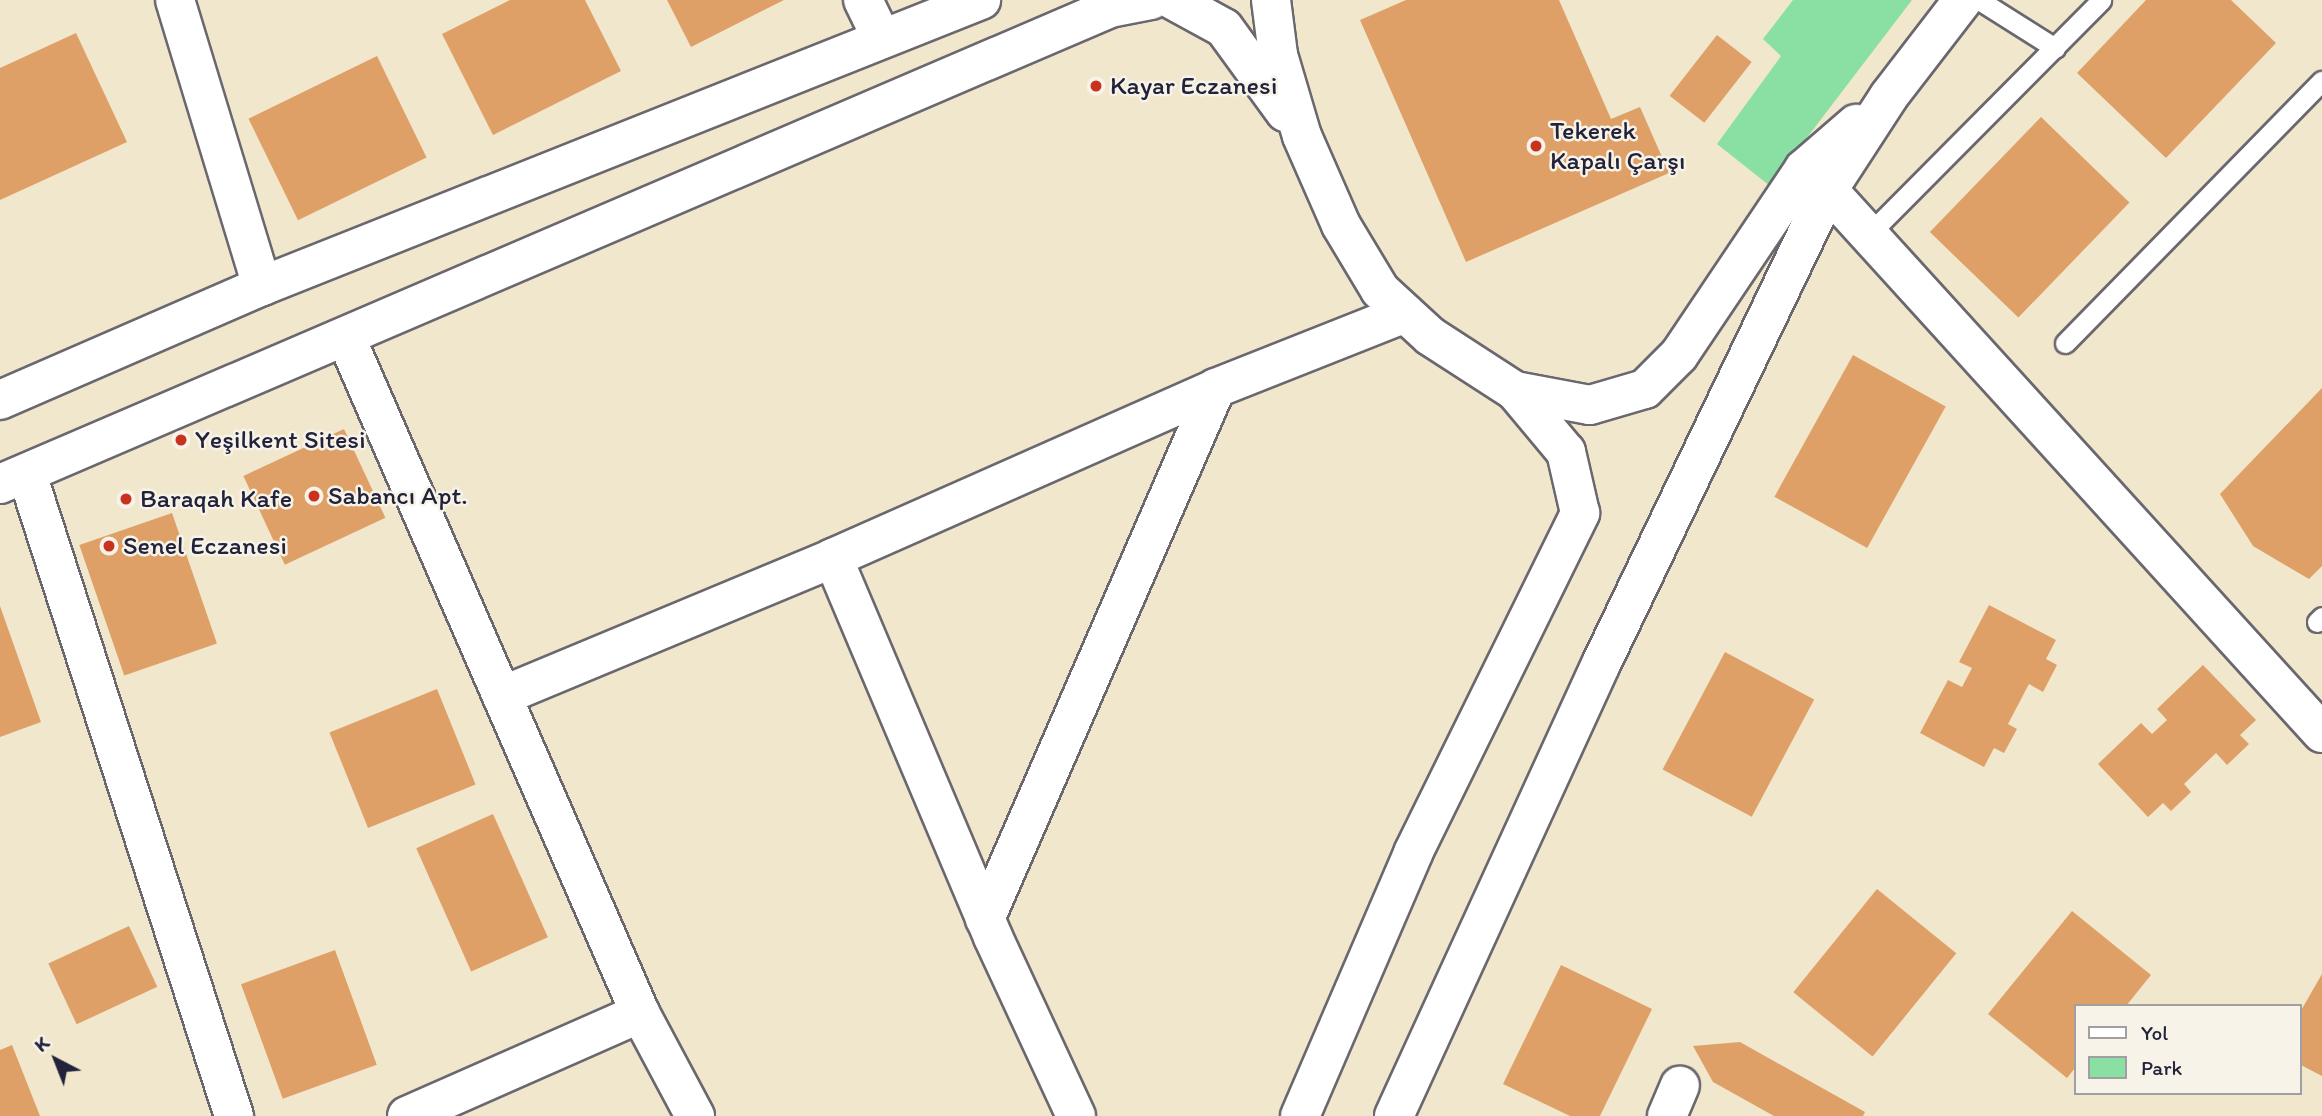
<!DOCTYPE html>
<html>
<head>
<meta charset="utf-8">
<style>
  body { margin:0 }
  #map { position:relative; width:2322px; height:1116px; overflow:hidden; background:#f0e7cd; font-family:Itim,sans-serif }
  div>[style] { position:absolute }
  .green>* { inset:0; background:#8ae0a3 }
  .building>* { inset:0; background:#dfa067; transform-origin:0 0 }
  .roads { filter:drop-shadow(2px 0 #6a676e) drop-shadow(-2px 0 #6a676e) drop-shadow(0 2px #6a676e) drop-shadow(0 -2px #6a676e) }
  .service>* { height:19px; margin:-9.5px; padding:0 9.5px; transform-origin:9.5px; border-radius:9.5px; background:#fff }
  .minor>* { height:38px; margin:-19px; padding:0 19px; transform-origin:19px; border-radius:19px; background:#fff }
  .secondary>* { height:38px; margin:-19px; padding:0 19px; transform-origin:19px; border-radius:19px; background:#fff }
  .dots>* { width:19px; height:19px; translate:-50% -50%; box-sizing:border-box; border:4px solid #f7f3e8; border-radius:50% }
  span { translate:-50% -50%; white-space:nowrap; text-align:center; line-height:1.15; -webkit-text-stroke:5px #f7f3e8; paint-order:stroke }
  .poi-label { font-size:26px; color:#22223b }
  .left { translate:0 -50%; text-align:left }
  .legend { position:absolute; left:2074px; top:1004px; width:228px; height:91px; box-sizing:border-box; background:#f7f3e8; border:2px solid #a29fa3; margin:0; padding:9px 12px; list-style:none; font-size:21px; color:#22223b }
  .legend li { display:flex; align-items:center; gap:14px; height:35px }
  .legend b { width:35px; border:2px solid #a29fa3 }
  .north { position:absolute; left:21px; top:1025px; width:70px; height:70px; -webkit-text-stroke:5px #f7f3e8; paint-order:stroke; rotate:318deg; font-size:19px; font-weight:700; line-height:28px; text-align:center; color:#22223b }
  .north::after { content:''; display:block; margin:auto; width:24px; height:32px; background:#22223b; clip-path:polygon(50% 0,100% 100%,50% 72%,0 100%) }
</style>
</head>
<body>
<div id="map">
  <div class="green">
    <div style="clip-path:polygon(1793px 0,1912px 0,1770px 186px,1717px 144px,1781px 56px,1763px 39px)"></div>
  </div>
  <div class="building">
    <div style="clip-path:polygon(510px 0,585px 0,621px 71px,493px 135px,442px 34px)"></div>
    <div style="clip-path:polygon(667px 0,784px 0,691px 47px)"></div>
    <div style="clip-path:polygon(1406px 0,1559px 0,1611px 119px,1640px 107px,1669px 173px,1466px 262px,1360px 20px)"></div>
    <div style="clip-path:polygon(2146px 0,2231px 0,2276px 43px,2166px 158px,2077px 73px)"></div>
    <div style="clip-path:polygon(76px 33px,127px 142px,0 200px,0 68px)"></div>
    <div style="left:1717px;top:35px;width:44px;height:77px;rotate:38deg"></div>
    <div style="left:377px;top:56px;width:113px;height:143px;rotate:64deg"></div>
    <div style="left:2041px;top:117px;width:123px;height:160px;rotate:44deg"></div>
    <div style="left:1853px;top:355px;width:106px;height:162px;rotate:29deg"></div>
    <div style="clip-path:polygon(2322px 388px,2322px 566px,2309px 579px,2253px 546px,2220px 494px)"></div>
    <div style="left:344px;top:429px;width:98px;height:111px;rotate:65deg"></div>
    <div style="left:172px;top:513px;width:138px;height:98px;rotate:71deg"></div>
    <div style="clip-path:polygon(1989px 605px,2056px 640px,2046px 659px,2057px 665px,2043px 692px,2029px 684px,2008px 724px,2017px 729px,2004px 753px,1994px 748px,1984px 767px,1920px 733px,1948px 680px,1962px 687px,1972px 668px,1959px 662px)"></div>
    <div style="clip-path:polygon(0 606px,41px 722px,0 737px)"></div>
    <div style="left:1725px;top:652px;width:101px;height:133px;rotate:28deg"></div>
    <div style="clip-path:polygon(2203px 665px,2256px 720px,2240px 735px,2249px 744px,2227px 765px,2216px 753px,2184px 784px,2191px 792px,2171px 811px,2163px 803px,2148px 817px,2098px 764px,2141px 723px,2152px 734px,2167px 720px,2157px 709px)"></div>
    <div style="left:437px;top:689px;width:103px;height:116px;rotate:68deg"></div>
    <div style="left:493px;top:814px;width:135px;height:84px;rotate:66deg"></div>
    <div style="left:1877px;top:889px;width:102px;height:133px;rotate:39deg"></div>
    <div style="clip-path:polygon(2072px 911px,2151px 975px,2126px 1006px,2075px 1006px,2075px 1068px,2067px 1078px,1988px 1014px)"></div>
    <div style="left:129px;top:926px;width:67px;height:89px;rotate:65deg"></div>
    <div style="left:335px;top:950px;width:122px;height:100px;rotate:70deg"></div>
    <div style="clip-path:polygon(1561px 965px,1652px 1009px,1600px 1116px,1570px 1116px,1503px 1084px)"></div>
    <div style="clip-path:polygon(2322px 974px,2322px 1076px,2299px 1064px,2299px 1014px)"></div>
    <div style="clip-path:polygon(1740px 1042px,1865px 1112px,1863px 1116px,1774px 1116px,1713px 1082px,1693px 1046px)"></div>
    <div style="clip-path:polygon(12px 1045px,40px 1116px,0 1116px,0 1050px)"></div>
  </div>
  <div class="roads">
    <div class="service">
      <div style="left:1979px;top:0;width:90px;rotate:32.3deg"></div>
      <div style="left:1868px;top:235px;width:331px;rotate:-45.2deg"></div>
      <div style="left:2065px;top:343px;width:367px;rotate:-45.6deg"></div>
      <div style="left:2317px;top:622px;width:7px;rotate:-45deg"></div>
    </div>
    <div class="minor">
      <div style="left:175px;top:0;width:299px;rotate:73.1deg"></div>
      <div style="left:863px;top:0;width:43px;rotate:64deg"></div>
      <div style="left:1828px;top:190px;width:734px;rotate:47.71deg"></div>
      <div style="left:346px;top:338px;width:736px;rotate:66.46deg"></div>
      <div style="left:640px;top:1013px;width:117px;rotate:61.9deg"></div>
      <div style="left:27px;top:474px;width:675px;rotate:72.13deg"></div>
      <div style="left:833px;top:558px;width:411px;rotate:67.1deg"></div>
      <div style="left:993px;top:937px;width:197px;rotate:65.1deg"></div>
      <div style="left:502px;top:696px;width:359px;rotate:-22.6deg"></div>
      <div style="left:833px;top:558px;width:419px;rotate:-23.9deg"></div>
      <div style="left:1216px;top:388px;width:203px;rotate:-21.6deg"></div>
      <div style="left:985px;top:919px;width:579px;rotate:-66.49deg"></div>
      <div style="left:407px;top:1116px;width:255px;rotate:-23.8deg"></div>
      <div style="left:1667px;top:1116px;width:33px;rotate:-67deg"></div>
    </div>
    <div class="secondary">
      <div style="left:1173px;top:0;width:58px;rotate:28.8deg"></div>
      <div style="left:1224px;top:28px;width:104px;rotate:54deg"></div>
      <div style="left:1271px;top:0;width:55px;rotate:82.7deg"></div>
      <div style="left:1278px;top:55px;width:84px;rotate:73.5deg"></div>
      <div style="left:1302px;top:136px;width:97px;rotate:66.3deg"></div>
      <div style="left:1341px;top:225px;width:76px;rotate:59deg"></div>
      <div style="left:1380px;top:290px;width:68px;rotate:42.6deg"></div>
      <div style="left:1430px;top:336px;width:101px;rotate:32.9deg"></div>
      <div style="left:1515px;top:391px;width:76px;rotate:10.6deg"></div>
      <div style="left:1590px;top:405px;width:57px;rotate:-16.2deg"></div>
      <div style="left:1645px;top:389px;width:48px;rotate:-45deg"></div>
      <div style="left:1679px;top:355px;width:224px;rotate:-56.1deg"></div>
      <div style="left:1804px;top:169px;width:69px;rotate:-40.9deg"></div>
      <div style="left:0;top:400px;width:286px;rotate:-23.5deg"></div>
      <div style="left:262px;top:286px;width:774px;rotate:-21.69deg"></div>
      <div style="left:0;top:484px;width:1208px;rotate:-23.21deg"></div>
      <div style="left:1110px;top:8px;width:42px;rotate:-11deg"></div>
      <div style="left:1300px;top:1116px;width:286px;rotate:-66.7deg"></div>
      <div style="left:1413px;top:853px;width:379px;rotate:-63.8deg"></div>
      <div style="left:1580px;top:513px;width:63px;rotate:-102.9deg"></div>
      <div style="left:1566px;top:452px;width:80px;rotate:-129.9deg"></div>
      <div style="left:1394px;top:1116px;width:497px;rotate:-65.4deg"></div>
      <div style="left:1601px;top:664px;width:526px;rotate:-64.41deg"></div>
      <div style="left:1828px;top:190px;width:112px;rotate:-57deg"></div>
      <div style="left:1889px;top:96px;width:121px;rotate:-52.4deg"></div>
    </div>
  </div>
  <div class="dots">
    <div style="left:1096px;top:86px;background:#c8321e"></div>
    <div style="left:1536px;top:146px;background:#c8321e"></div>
    <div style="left:181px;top:440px;background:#c8321e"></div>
    <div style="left:314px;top:496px;background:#c8321e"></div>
    <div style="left:126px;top:499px;background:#c8321e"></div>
    <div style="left:109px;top:546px;background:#c8321e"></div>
  </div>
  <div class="poi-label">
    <span class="left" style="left:1110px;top:86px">Kayar Eczanesi</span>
    <span class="left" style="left:1550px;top:146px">Tekerek<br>Kapalı Çarşı</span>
    <span class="left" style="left:195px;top:440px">Yeşilkent Sitesi</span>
    <span class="left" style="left:328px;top:496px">Sabancı Apt.</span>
    <span class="left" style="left:140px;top:499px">Baraqah Kafe</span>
    <span class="left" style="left:123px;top:546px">Senel Eczanesi</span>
  </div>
  <ul class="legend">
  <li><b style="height:9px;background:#fff"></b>Yol</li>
  <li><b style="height:19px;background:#8ae0a3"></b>Park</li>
  </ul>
  <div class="north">K</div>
</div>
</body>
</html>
